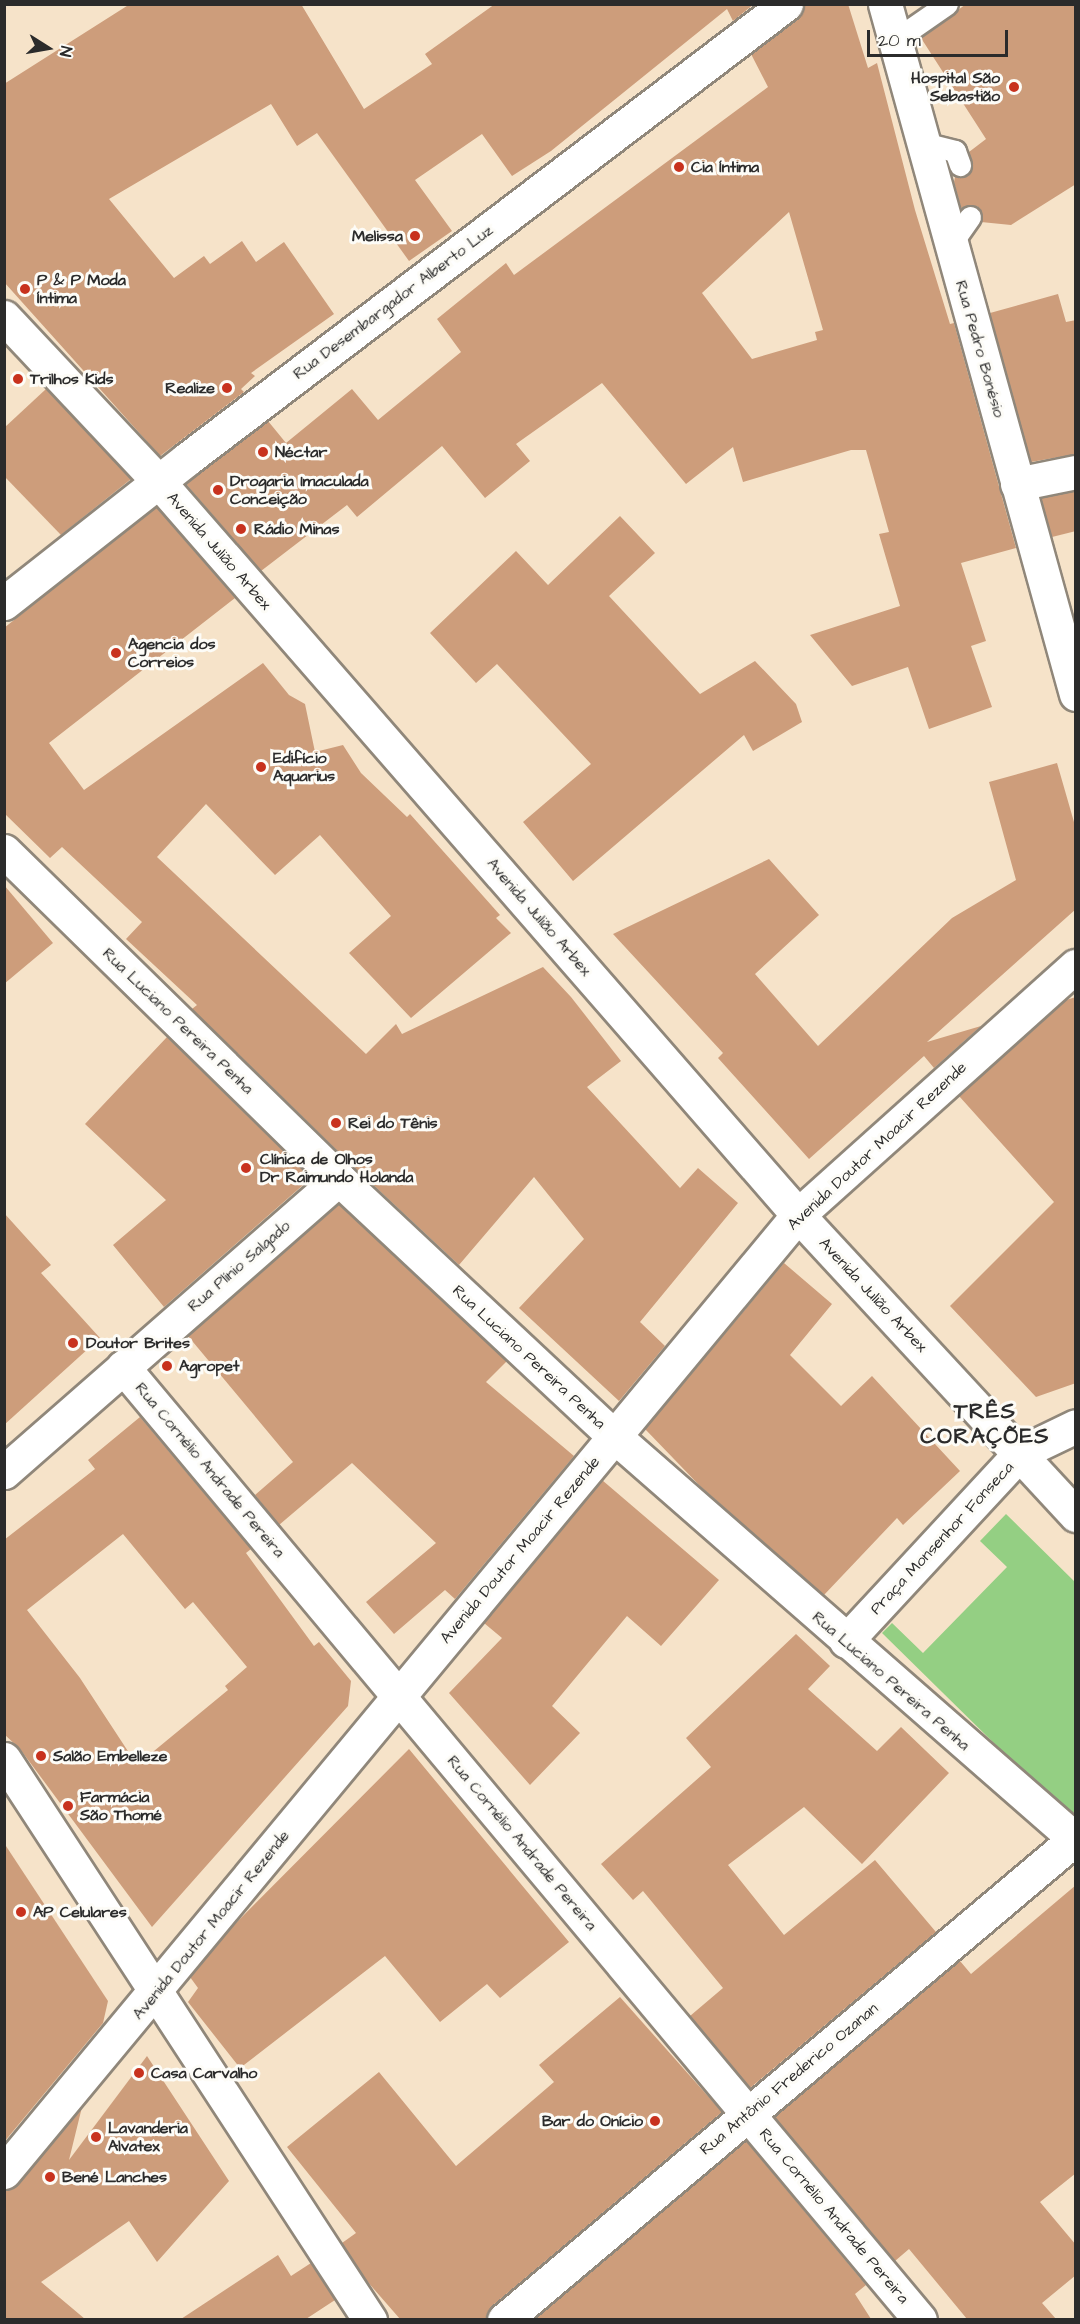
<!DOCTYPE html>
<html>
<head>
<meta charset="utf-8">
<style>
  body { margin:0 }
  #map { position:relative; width:1080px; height:2324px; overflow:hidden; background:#f6e3c9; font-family:"Architects Daughter",sans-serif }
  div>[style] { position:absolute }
  .green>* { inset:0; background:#94cf83 }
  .building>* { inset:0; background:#cd9d7b }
  .roads { filter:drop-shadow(2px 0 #90877a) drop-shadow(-2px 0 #90877a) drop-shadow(0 2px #90877a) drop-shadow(0 -2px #90877a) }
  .service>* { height:21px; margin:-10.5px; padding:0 10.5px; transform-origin:10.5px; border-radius:10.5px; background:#fff }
  .minor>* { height:33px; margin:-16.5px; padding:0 16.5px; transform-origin:16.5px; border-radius:16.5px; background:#fff }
  .tertiary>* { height:33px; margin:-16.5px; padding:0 16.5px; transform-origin:16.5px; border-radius:16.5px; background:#fff }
  .dots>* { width:16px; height:16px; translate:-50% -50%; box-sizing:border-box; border:3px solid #fdfcf7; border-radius:50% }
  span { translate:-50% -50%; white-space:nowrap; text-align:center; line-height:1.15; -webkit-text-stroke:6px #fdfcf7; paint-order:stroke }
  .poi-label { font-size:16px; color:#2b2b2b; font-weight:700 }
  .right { translate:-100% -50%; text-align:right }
  .left { translate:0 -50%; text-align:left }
  .street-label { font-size:16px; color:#2b2b2b }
  .district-label { font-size:22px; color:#2b2b2b; font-weight:700; letter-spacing:1.5px }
  .frame { position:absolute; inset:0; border:6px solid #2b2b2b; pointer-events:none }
  .north { position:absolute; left:18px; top:18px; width:60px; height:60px; -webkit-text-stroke:4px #fdfcf7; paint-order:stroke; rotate:101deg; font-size:16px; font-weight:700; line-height:24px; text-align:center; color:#2b2b2b }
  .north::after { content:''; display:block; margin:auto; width:21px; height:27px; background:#2b2b2b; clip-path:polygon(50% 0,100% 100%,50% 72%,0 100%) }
  .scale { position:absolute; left:867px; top:30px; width:141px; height:27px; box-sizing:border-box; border:3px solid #2b2b2b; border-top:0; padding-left:8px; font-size:18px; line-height:21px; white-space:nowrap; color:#2b2b2b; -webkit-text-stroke:4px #fdfcf7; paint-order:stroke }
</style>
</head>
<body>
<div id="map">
  <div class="green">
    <div style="clip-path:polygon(1006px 1514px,1075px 1582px,1075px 1811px,1069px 1817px,882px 1633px,892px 1623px,923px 1653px,1007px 1567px,980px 1541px)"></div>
  </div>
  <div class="building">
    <div style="clip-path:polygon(130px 4px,301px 4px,364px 109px,432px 64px,425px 54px,495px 4px,754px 4px,733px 21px,727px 9px,551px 151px,512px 176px,482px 134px,415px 180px,452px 231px,409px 261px,317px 133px,297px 146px,271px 104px,109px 199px,174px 278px,204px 256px,210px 264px,242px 241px,256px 262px,284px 242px,334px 314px,251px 373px,255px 376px,241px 389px,244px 392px,160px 456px,4px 282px,4px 84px)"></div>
    <div style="clip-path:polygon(evenodd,804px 4px,848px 4px,868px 68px,877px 63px,915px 210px,950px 324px,954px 323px,1016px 548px,961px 563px,986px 641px,971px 646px,992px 707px,929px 729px,908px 667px,852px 686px,810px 635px,900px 606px,879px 534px,889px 532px,866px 450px,851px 450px,743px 482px,733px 447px,686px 484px,602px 383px,516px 444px,530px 461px,485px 498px,442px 446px,357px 517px,347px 505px,261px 571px,186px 484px,268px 421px,286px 443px,352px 389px,378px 420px,461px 352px,437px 319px,506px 263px,514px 275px,768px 87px,751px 54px,797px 19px,804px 4px,789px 212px,823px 330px,815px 332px,817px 340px,752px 359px,702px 293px,789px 212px)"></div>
    <div style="clip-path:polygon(966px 4px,1076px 4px,1076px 184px,1011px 225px,981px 222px,982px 212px,977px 206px,961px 208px,954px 182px,955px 177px,970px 173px,969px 152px,986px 139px,921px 38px)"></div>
    <div style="clip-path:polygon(1058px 294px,1066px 322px,1076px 320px,1076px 454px,1031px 462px,990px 313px)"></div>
    <div style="clip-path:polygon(46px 389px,131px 479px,61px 535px,4px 476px,4px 428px)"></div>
    <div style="clip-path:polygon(1076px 491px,1076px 531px,1052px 537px,1041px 498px)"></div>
    <div style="clip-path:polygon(156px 507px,235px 598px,49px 743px,84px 790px,263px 663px,289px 695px,305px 704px,315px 752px,343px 745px,361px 773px,407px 817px,410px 814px,500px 915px,496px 918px,511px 933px,411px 1018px,349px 953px,391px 916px,320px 835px,275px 875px,206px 804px,157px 857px,366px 1054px,396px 1024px,402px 1034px,543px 967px,571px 997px,621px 1061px,587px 1087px,680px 1188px,698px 1168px,738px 1203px,640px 1322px,665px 1346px,619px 1401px,519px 1308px,584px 1239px,534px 1177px,459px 1265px,352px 1165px,192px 1009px,197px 1005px,126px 939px,142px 922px,62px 847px,50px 858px,4px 813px,4px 628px)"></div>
    <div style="clip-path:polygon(620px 516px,655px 553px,609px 596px,700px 694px,755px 661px,796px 704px,802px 722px,753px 751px,744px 735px,573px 881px,523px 822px,591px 764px,497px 664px,476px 683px,430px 633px,516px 551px,548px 585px)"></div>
    <div style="clip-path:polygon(1057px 763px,1076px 829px,1076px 909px,927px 1042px,981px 1026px,934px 1068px,924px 1056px,809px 1159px,718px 1058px,723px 1053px,613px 934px,769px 859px,819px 915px,755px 974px,818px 1046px,952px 918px,1016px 880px,989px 782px)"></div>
    <div style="clip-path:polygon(4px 885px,53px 943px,4px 984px)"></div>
    <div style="clip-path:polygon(1076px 997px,1076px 1383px,1036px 1397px,950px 1306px,1054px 1202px,959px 1096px,1066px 1000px)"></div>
    <div style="clip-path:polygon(167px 1037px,311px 1178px,164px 1307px,113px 1245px,166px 1200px,85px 1124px)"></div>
    <div style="clip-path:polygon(339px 1204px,507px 1361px,486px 1382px,574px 1456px,455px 1599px,445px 1590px,394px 1634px,366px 1602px,436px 1543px,352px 1463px,279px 1525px,255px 1495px,293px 1462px,188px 1336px)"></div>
    <div style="clip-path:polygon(4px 1213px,51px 1265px,41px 1273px,100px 1338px,4px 1425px)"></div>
    <div style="clip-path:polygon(784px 1263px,832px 1304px,790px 1355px,841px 1406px,872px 1376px,960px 1471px,903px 1525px,897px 1518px,824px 1595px,701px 1487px,645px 1429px)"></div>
    <div style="clip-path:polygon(evenodd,140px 1417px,251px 1549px,246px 1553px,314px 1646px,319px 1642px,351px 1681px,348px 1706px,152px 1927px,20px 1749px,4px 1734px,4px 1540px,95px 1469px,88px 1460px,140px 1417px,123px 1534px,185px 1609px,193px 1602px,247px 1667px,225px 1686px,228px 1690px,137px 1765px,80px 1678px,27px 1610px,123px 1534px)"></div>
    <div style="clip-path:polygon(602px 1480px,719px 1580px,661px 1646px,627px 1616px,552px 1706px,580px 1733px,530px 1785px,449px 1693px,502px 1638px,484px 1623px)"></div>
    <div style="clip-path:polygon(796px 1634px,830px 1666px,808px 1689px,877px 1751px,901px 1727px,949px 1773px,862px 1864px,804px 1807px,728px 1865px,784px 1935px,875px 1860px,936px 1932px,750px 2088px,690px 2016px,723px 1988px,643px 1891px,633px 1900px,601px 1864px,711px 1767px,686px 1738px)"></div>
    <div style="clip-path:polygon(409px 1749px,569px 1942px,500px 1998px,487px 1984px,440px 2022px,385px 1956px,240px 2068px,188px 2002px,198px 1988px,190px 1977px,230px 1929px)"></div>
    <div style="clip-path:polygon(4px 1843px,108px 2001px,103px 2023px,4px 2142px)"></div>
    <div style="clip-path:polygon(1076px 1885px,1076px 2173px,1040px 2202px,1076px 2245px,1076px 2275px,1042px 2303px,1056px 2319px,967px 2319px,909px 2249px,895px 2261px,774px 2117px,960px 1961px,971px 1974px)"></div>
    <div style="clip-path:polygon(620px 1997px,722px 2112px,492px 2306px,486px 2319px,400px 2319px,366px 2280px,342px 2243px,356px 2233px,287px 2147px,379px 2072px,456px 2166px,554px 2082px,539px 2065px)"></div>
    <div style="clip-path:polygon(147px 2056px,229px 2181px,157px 2262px,129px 2221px,41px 2282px,85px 2319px,4px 2319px,4px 2190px,18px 2184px,82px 2107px,69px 2160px)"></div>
    <div style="clip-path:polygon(746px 2141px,866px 2285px,855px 2294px,871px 2319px,534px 2319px)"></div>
    <div style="clip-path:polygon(278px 2255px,291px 2276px,311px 2263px,335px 2300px,306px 2319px,181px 2319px)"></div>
  </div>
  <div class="roads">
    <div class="service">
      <div style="left:895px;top:40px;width:63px;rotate:-34.7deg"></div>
      <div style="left:923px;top:143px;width:33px;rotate:14deg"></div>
      <div style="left:955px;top:151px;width:15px;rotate:70deg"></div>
      <div style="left:951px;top:244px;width:33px;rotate:-55deg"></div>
    </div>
    <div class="minor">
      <div style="left:885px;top:4px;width:716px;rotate:74.53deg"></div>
      <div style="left:4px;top:317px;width:225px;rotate:46.8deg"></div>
      <div style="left:158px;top:481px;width:974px;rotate:48.91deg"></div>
      <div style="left:798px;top:1215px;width:409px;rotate:47.2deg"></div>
      <div style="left:1017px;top:484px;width:60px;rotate:-11.5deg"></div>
      <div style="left:4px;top:851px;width:469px;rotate:44.4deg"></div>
      <div style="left:339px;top:1179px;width:376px;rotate:43.1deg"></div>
      <div style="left:614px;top:1436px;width:614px;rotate:41.17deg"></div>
      <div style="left:123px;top:1367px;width:1242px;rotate:50.09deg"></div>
      <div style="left:4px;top:1472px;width:445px;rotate:-41.2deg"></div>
      <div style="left:846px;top:1641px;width:256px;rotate:-47.2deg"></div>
      <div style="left:1020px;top:1453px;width:62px;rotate:-25.7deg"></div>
      <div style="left:4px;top:2172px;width:1243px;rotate:-50.32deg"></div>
      <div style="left:798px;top:1215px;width:373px;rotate:-41.9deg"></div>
      <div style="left:504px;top:2320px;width:748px;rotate:-40.12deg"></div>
    </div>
    <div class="tertiary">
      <div style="left:4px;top:603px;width:233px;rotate:-38.2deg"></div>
      <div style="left:187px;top:459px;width:752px;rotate:-37.22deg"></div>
      <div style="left:4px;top:1759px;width:670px;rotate:56.88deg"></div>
    </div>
  </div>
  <div class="dots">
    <div style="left:1014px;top:87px;background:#c8321e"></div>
    <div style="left:679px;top:167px;background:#c8321e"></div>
    <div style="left:415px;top:236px;background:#c8321e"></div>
    <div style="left:25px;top:289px;background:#c8321e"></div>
    <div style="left:18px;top:379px;background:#c8321e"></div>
    <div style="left:227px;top:388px;background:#c8321e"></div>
    <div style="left:263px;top:452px;background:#c8321e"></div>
    <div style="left:218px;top:490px;background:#c8321e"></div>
    <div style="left:241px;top:529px;background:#c8321e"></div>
    <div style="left:116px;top:653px;background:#c8321e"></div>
    <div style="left:261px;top:767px;background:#c8321e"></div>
    <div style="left:336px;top:1123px;background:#c8321e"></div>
    <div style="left:246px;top:1168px;background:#c8321e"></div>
    <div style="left:73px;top:1343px;background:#c8321e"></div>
    <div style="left:167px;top:1366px;background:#c8321e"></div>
    <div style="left:41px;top:1756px;background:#c8321e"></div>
    <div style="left:68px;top:1806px;background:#c8321e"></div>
    <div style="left:21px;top:1912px;background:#c8321e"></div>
    <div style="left:139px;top:2073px;background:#c8321e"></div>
    <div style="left:655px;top:2121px;background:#c8321e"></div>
    <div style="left:96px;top:2137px;background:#c8321e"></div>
    <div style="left:50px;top:2177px;background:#c8321e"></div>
  </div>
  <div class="poi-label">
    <span class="right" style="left:1000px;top:87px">Hospital São<br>Sebastião</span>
    <span class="left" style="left:691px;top:167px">Cia Íntima</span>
    <span class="right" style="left:403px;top:236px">Melissa</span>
    <span class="left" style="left:37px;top:289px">P &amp; P Moda<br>Íntima</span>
    <span class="left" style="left:30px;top:379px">Trilhos Kids</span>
    <span class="right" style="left:215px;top:388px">Realize</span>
    <span class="left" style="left:275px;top:452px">Néctar</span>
    <span class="left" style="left:230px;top:490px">Drogaria Imaculada<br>Conceição</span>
    <span class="left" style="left:254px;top:529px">Rádio Minas</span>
    <span class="left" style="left:128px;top:653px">Agencia dos<br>Correios</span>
    <span class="left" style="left:273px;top:767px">Edifício<br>Aquarius</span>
    <span class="left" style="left:348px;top:1123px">Rei do Tênis</span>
    <span class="left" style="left:260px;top:1168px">Clínica de Olhos<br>Dr Raimundo Holanda</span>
    <span class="left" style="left:86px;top:1343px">Doutor Brites</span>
    <span class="left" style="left:179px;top:1366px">Agropet</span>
    <span class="left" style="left:53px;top:1756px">Salão Embelleze</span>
    <span class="left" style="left:80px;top:1806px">Farmácia<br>São Thomé</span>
    <span class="left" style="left:33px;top:1912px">AP Celulares</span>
    <span class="left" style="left:151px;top:2073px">Casa Carvalho</span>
    <span class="right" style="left:643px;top:2121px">Bar do Onício</span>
    <span class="left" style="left:108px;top:2137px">Lavanderia<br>Alvatex</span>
    <span class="left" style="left:62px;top:2177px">Bené Lanches</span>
  </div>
  <div class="street-label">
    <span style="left:393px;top:302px;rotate:-37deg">Rua Desembargador Alberto Luz</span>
    <span style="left:980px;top:349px;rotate:74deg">Rua Pedro Bonésio</span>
    <span style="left:219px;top:551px;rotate:49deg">Avenida Julião Arbex</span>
    <span style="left:539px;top:917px;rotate:49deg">Avenida Julião Arbex</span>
    <span style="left:178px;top:1021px;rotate:44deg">Rua Luciano Pereira Penha</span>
    <span style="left:877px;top:1146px;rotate:-43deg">Avenida Doutor Moacir Rezende</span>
    <span style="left:239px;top:1266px;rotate:-41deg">Rua Plínio Salgado</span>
    <span style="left:873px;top:1295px;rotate:47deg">Avenida Julião Arbex</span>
    <span style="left:529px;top:1357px;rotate:43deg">Rua Luciano Pereira Penha</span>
    <span style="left:210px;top:1470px;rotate:50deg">Rua Cornélio Andrade Pereira</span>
    <span style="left:942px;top:1538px;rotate:-47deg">Praça Monsenhor Fonseca</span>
    <span style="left:520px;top:1550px;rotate:-50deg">Avenida Doutor Moacir Rezende</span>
    <span style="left:891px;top:1681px;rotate:41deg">Rua Luciano Pereira Penha</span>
    <span style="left:522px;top:1843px;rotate:50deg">Rua Cornélio Andrade Pereira</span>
    <span style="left:211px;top:1925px;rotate:-51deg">Avenida Doutor Moacir Rezende</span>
    <span style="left:789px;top:2079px;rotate:-40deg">Rua Antônio Frederico Ozanan</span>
    <span style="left:834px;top:2216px;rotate:50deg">Rua Cornélio Andrade Pereira</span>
  </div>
  <div class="district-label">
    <span style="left:985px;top:1424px">TRÊS<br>CORAÇÕES</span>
  </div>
  <div class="frame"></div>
  <div class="north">N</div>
  <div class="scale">20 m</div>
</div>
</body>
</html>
